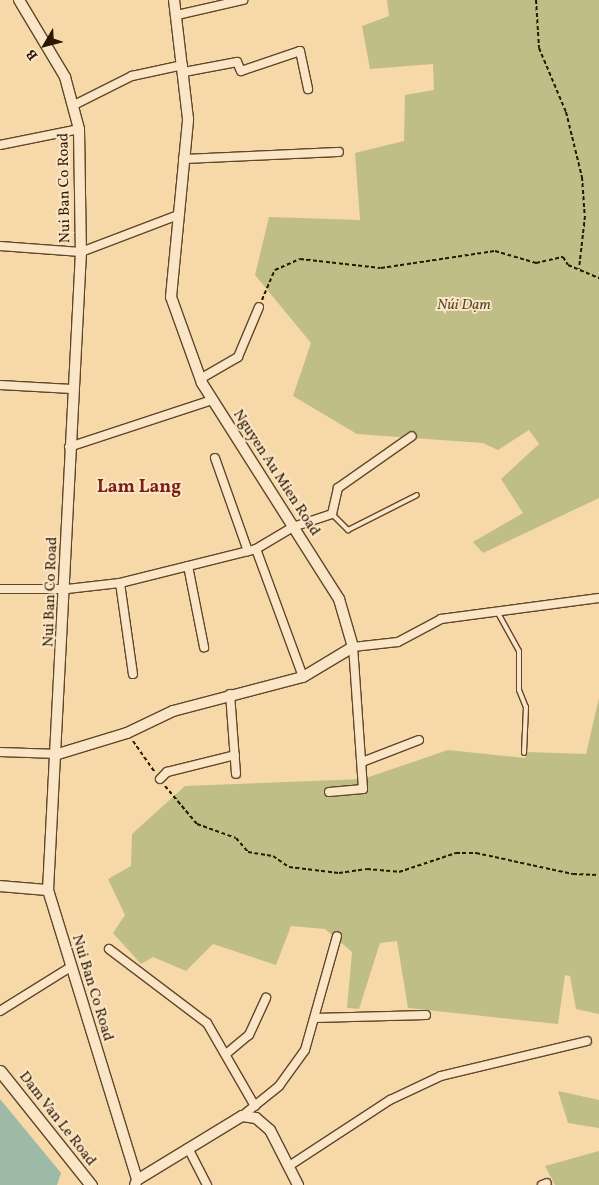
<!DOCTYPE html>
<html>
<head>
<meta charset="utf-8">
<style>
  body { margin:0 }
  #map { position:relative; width:599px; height:1185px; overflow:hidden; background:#f7d8a9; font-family:Vollkorn,serif }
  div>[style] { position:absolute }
  .green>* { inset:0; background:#bfbe86 }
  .water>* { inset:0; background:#9dbaa7 }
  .path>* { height:2px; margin-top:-1px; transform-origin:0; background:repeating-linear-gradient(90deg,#2c1700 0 4px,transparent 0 6.5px) }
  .roads { filter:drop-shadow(1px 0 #5f472a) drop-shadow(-1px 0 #5f472a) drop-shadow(0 1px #5f472a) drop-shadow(0 -1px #5f472a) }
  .service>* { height:4px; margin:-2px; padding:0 2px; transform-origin:2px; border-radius:2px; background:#fae6c7 }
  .minor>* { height:8px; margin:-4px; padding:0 4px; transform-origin:4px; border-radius:4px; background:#fae6c7 }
  .tertiary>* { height:10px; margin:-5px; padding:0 5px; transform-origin:5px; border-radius:5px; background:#fae6c7 }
  .secondary>* { height:11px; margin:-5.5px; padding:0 5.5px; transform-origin:5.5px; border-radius:5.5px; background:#fae6c7 }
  span { translate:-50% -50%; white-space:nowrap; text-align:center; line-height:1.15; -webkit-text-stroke:4px #fae6c7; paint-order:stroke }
  .street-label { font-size:15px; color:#2c1700 }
  .park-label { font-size:15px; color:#584928; font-style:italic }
  .quarter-label { font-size:18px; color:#7a1f14; font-weight:700 }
  .north { position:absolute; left:20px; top:20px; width:50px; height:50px; -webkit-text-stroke:4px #fae6c7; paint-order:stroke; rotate:233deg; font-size:14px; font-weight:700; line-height:20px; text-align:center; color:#2c1700 }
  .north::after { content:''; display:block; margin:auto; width:18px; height:22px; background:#2c1700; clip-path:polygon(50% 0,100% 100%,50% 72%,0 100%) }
</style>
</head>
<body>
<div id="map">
  <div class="green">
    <div style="clip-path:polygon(387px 0,599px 0,599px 498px,483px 553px,473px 542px,523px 513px,501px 479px,539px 444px,529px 430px,498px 450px,483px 443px,357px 434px,293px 396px,311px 343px,255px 275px,269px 217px,360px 220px,355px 153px,404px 141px,405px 95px,434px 90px,433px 64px,370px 69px,362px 26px,389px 16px)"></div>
    <div style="clip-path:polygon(599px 698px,599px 1014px,576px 1009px,570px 976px,565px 975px,558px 1024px,408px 1008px,397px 941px,380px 943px,359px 1009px,347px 1008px,352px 952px,325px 929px,291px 926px,276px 965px,213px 944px,186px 971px,153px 957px,141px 964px,113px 933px,125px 915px,108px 879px,131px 866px,132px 834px,185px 786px,363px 779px,448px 750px,525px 758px,527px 752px,586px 754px)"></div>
    <div style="clip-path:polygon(558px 1091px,599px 1100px,599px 1128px,568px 1123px)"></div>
    <div style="clip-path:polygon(599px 1151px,599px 1185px,555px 1185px,545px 1166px)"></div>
  </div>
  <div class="water">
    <div style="clip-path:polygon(0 1099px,61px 1173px,57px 1185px,0 1185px)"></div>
  </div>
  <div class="path">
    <div style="left:536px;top:0;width:48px;rotate:86.4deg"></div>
    <div style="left:539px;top:48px;width:69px;rotate:67.1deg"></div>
    <div style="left:566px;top:112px;width:67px;rotate:76.2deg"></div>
    <div style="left:582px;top:177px;width:39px;rotate:86deg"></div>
    <div style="left:585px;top:216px;width:53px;rotate:96.5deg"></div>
    <div style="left:262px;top:300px;width:33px;rotate:-67deg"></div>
    <div style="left:275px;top:270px;width:27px;rotate:-24deg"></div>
    <div style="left:300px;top:259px;width:81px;rotate:6.3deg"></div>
    <div style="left:381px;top:268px;width:115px;rotate:-8.5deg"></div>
    <div style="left:495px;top:251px;width:43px;rotate:16.3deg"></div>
    <div style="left:536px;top:263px;width:28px;rotate:-13deg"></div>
    <div style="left:563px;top:257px;width:9px;rotate:58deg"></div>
    <div style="left:568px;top:265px;width:34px;rotate:23deg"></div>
    <div style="left:133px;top:741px;width:38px;rotate:55deg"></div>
    <div style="left:165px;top:786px;width:50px;rotate:49.9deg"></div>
    <div style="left:197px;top:824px;width:41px;rotate:19.7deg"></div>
    <div style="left:236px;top:838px;width:18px;rotate:49deg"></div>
    <div style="left:248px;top:852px;width:25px;rotate:9deg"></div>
    <div style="left:273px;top:856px;width:19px;rotate:35deg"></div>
    <div style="left:289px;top:867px;width:50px;rotate:6.8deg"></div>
    <div style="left:339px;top:873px;width:28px;rotate:-8deg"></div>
    <div style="left:367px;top:869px;width:32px;rotate:5deg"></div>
    <div style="left:399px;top:872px;width:60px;rotate:-18.4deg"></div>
    <div style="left:456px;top:853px;width:20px"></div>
    <div style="left:476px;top:853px;width:99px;rotate:12.2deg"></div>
    <div style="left:573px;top:874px;width:26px;rotate:2deg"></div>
  </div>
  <div class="roads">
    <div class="service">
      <div style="left:332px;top:514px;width:23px;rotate:45deg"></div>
      <div style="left:348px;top:530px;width:77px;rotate:-26.9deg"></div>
      <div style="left:498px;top:613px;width:43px;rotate:61.1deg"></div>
      <div style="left:519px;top:651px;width:39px;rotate:90deg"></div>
      <div style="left:519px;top:690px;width:18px;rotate:68deg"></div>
      <div style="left:526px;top:707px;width:46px;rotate:92.5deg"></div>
    </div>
    <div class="minor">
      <div style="left:177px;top:15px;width:68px;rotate:-12.8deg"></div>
      <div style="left:184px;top:72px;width:54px;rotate:-10.7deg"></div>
      <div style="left:237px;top:62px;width:10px;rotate:66deg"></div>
      <div style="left:241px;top:71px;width:62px;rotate:-18.7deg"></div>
      <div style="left:300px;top:51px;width:39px;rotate:78deg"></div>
      <div style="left:76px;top:104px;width:63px;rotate:-26.6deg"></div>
      <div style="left:132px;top:76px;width:52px;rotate:-12.2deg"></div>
      <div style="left:0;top:145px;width:81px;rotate:-11.4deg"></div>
      <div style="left:183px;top:159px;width:156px;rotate:-2.6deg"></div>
      <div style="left:0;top:246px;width:81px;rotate:4.2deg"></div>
      <div style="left:81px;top:252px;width:104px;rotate:-20.9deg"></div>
      <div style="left:200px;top:379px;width:44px;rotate:-30.1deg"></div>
      <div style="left:238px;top:357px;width:54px;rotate:-67.2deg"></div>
      <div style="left:0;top:385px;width:72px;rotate:3.2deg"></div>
      <div style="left:69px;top:447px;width:151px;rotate:-18.2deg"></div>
      <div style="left:215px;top:458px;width:99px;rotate:70.5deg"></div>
      <div style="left:256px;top:549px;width:136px;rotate:69.8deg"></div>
      <div style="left:188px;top:566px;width:83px;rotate:78.8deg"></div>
      <div style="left:120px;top:583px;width:92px;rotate:81.9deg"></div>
      <div style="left:0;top:589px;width:67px"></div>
      <div style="left:67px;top:589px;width:53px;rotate:-6.5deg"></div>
      <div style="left:120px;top:583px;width:140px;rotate:-14deg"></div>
      <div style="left:256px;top:549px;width:43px;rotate:-30.7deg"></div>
      <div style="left:293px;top:527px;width:41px;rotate:-18.4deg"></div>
      <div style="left:332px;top:514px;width:27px;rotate:-77deg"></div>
      <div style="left:338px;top:488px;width:90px;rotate:-35.1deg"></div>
      <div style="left:230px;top:694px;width:80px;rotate:85.7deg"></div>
      <div style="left:0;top:752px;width:58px;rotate:2deg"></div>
      <div style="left:362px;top:762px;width:61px;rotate:-21.1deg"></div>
      <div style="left:160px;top:779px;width:10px;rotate:-45deg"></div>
      <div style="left:167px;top:772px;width:70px;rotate:-14deg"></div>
      <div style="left:329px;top:792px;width:34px;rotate:-5deg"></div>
      <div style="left:363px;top:789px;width:142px;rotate:-94deg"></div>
      <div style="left:353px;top:647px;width:45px;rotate:-6.3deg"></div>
      <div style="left:398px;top:642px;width:49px;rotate:-28.1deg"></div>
      <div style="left:441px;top:619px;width:159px;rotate:-7.6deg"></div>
      <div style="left:109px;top:949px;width:123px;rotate:37.1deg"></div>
      <div style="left:207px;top:1023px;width:96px;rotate:60deg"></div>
      <div style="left:0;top:1011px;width:81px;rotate:-31.9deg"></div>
      <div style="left:315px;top:1018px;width:111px;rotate:-1.5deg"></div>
      <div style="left:226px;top:1054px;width:30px;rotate:-40deg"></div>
      <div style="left:249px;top:1035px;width:41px;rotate:-65.3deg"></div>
      <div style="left:242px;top:1116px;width:48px;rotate:-39deg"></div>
      <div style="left:279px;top:1086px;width:44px;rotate:-54.2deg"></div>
      <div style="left:305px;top:1050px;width:118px;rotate:-74.3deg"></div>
      <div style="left:188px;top:1148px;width:42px;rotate:62.8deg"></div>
      <div style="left:289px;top:1166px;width:121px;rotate:-33.2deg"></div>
      <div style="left:390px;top:1100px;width:56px;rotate:-25.2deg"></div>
      <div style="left:441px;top:1076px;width:150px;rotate:-13.5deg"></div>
      <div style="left:542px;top:1185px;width:5px;rotate:-22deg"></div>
    </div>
    <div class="tertiary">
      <div style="left:19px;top:0;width:90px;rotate:59.1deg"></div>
      <div style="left:65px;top:77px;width:54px;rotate:74.9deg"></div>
      <div style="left:79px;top:129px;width:123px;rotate:89.1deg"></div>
      <div style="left:81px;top:252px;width:639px;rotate:92.96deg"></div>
      <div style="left:48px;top:890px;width:303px;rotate:72.9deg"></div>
      <div style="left:137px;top:1180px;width:5px;rotate:112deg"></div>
      <div style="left:58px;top:754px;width:72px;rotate:-16.9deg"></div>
      <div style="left:127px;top:733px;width:51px;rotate:-25.6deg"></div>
      <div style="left:173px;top:711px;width:134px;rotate:-14.7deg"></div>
      <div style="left:303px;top:677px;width:58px;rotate:-31deg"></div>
      <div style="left:353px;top:647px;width:50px;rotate:-106.3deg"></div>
      <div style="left:339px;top:599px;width:256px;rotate:-122.4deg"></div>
      <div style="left:202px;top:383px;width:91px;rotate:-109.8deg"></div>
      <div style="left:171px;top:297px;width:179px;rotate:-84.5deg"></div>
      <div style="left:188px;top:119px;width:120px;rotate:-96.7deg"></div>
      <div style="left:0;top:886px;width:48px;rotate:4.8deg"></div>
      <div style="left:137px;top:1180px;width:123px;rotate:-31.4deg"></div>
      <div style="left:242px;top:1116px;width:14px;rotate:8deg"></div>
      <div style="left:256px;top:1118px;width:18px;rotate:41deg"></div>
      <div style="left:270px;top:1130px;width:62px;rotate:63deg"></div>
    </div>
    <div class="secondary">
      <div style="left:0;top:1071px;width:146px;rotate:51.4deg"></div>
    </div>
  </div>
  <div class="street-label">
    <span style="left:65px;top:188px;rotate:-91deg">Nui Ban Co Road</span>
    <span style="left:276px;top:473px;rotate:57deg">Nguyen Au Mien Road</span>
    <span style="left:51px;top:592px;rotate:-88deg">Nui Ban Co Road</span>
    <span style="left:92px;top:988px;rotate:73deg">Nui Ban Co Road</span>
    <span style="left:57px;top:1119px;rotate:52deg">Dam Van Le Road</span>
  </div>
  <div class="park-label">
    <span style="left:464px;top:306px">Núi Dạm</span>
  </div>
  <div class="quarter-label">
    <span style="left:139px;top:488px">Lam Lang</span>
  </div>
  <div class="north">B</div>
</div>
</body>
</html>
